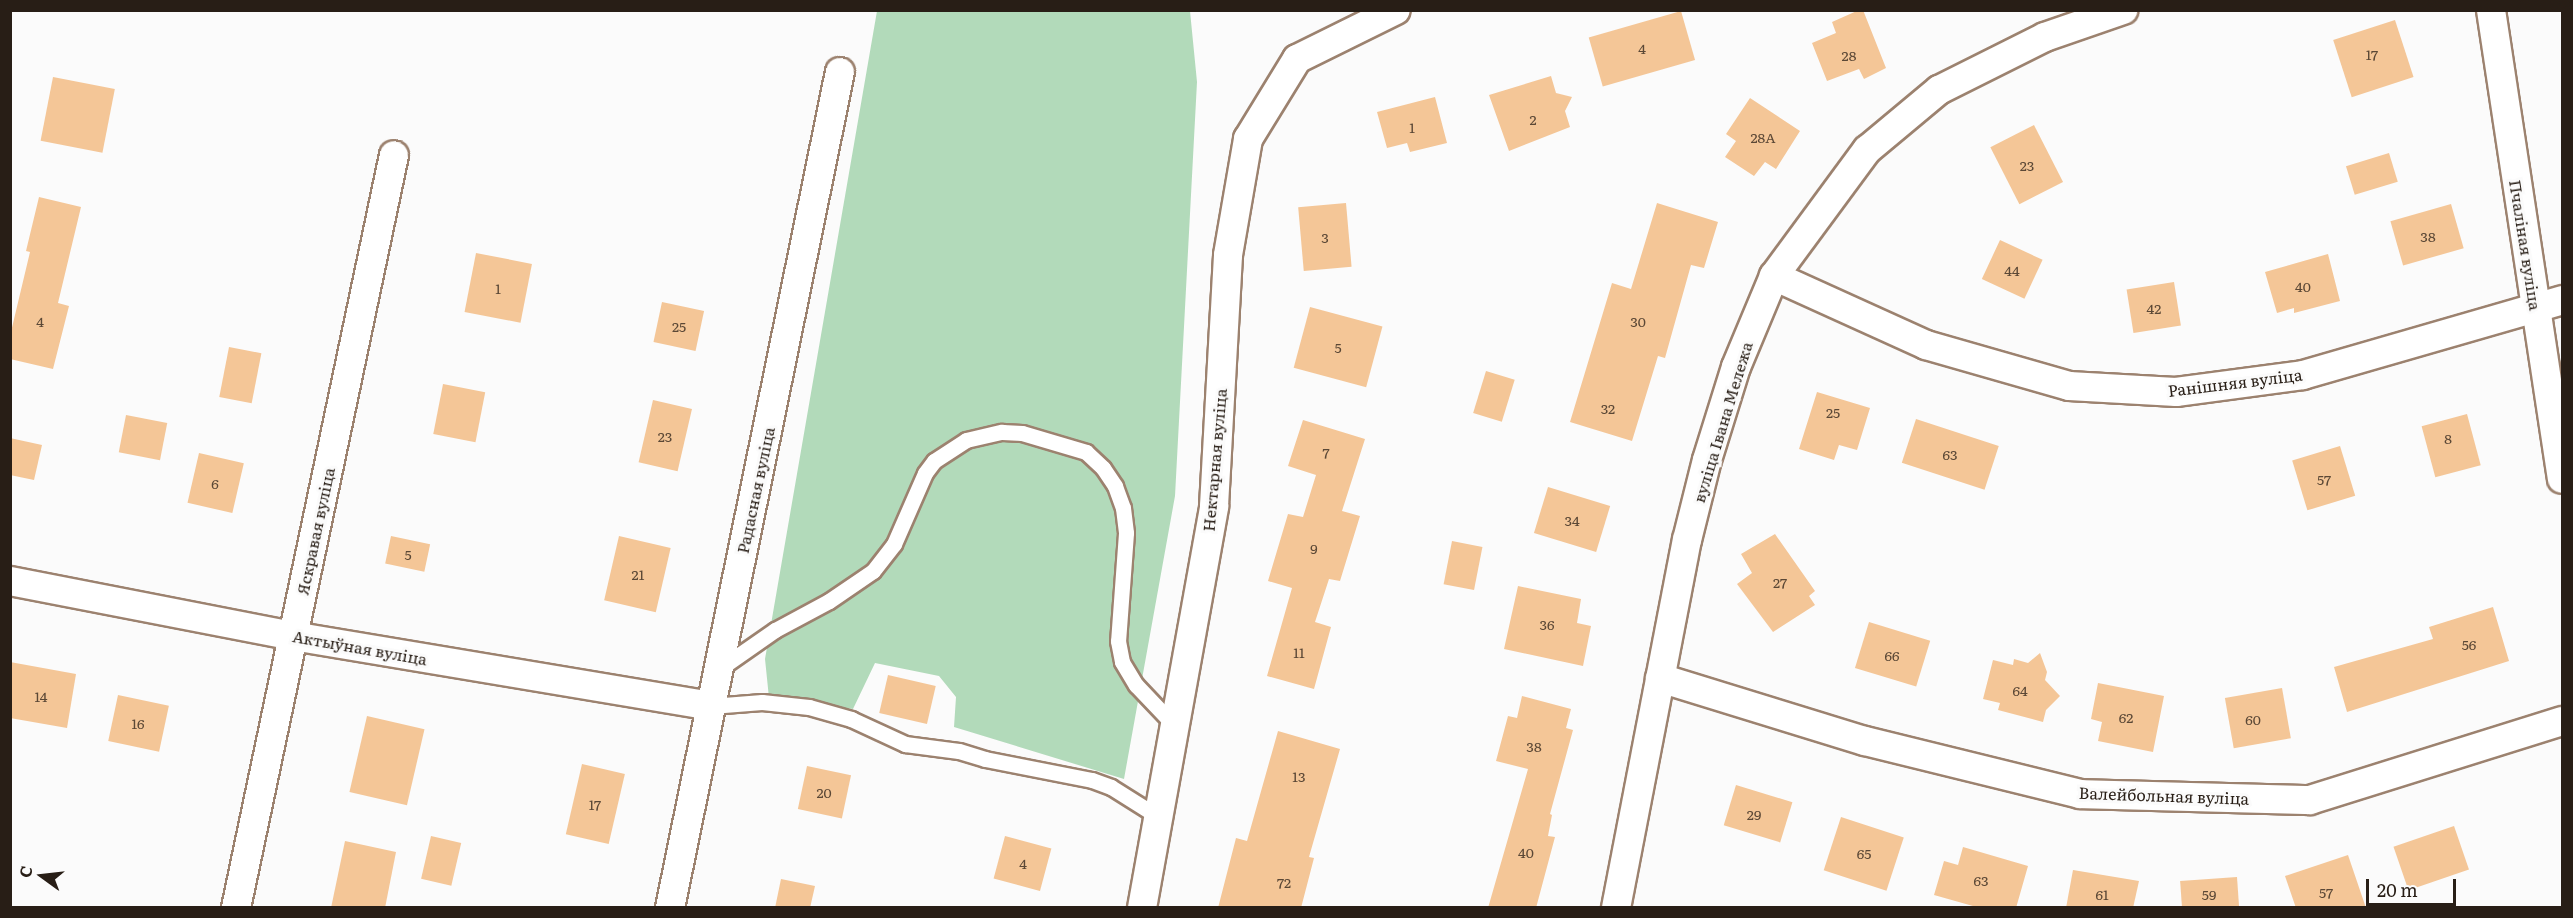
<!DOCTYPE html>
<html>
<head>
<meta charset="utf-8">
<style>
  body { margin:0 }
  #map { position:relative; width:2573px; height:918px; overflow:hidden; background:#fbfbfb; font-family:Literata,serif }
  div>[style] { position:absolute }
  .green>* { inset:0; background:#b2daba }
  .building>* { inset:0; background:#f4c697; transform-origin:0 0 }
  .roads { filter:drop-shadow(2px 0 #9c826f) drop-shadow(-2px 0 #9c826f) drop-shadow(0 2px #9c826f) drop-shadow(0 -2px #9c826f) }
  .lane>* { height:15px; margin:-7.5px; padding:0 7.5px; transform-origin:7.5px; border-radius:7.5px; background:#fff }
  .street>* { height:28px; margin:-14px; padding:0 14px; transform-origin:14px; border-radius:14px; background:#fff }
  span { translate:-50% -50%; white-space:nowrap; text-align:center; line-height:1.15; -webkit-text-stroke:6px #fbfbfb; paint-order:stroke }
  .number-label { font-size:14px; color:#5b4836 }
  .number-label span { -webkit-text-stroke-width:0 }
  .street-label { font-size:16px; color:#281e16 }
  .frame { position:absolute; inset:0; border:12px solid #281e16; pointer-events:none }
  .north { position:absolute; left:12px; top:846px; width:60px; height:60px; -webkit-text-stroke:4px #fbfbfb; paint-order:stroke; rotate:285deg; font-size:16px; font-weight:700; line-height:24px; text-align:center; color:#281e16 }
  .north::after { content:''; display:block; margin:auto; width:21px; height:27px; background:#281e16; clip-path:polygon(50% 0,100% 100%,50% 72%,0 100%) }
  .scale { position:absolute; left:2366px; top:879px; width:90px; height:27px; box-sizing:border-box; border:3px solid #281e16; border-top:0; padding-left:8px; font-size:18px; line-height:21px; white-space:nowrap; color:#281e16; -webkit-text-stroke:4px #fbfbfb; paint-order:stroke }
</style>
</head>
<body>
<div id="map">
  <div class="green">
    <div style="clip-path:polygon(877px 11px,1190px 11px,1197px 82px,1175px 496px,1124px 779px,954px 727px,956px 697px,939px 676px,875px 663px,853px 709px,769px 698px,765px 659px)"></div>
  </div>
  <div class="building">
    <div style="clip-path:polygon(1859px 10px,1863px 10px,1886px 68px,1864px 79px,1859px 69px,1827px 81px,1812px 43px,1836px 33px,1832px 22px)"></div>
    <div style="left:1681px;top:11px;width:51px;height:96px;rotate:74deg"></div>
    <div style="left:2395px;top:20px;width:60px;height:65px;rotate:72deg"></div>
    <div style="clip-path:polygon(1551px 76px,1556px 93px,1572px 97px,1565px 111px,1570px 127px,1509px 151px,1489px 95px)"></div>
    <div style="left:53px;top:77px;width:63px;height:65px;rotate:11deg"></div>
    <div style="clip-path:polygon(1435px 97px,1447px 143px,1410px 152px,1407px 143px,1387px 148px,1377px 112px)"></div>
    <div style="clip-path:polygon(1750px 98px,1800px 131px,1776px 169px,1765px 162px,1754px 176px,1725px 157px,1736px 141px,1726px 134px)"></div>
    <div style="left:2034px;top:125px;width:64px;height:49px;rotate:63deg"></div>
    <div style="left:2389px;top:153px;width:30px;height:45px;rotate:73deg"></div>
    <div style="clip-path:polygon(39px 197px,81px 207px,58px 303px,69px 306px,53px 369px,10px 359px,10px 336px,30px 252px,26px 251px)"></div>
    <div style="left:1346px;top:203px;width:64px;height:48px;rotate:85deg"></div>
    <div style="clip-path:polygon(1657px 203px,1718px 222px,1704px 268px,1691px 265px,1665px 358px,1658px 356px,1632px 441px,1570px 422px,1612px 283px,1631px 289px)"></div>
    <div style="left:2451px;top:204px;width:46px;height:63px;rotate:74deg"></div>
    <div style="left:2000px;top:240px;width:47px;height:43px;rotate:25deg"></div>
    <div style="left:476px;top:253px;width:57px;height:60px;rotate:11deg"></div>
    <div style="clip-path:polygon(2328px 254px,2340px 301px,2294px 313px,2294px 308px,2277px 313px,2265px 272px)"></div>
    <div style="left:2174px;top:282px;width:44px;height:48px;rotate:81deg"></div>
    <div style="left:662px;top:302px;width:43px;height:41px;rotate:12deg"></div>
    <div style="left:1310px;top:307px;width:75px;height:63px;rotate:15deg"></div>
    <div style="left:229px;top:347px;width:33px;height:51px;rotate:11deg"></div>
    <div style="left:1486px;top:371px;width:30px;height:44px;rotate:17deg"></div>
    <div style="left:443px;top:384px;width:43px;height:51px;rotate:11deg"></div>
    <div style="clip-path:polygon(1817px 392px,1870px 408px,1857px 450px,1839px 445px,1834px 460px,1799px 449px)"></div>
    <div style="left:653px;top:400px;width:40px;height:64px;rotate:13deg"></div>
    <div style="left:2467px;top:414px;width:53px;height:47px;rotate:75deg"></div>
    <div style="left:126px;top:415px;width:42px;height:38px;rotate:11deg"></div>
    <div style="left:1916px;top:419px;width:87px;height:46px;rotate:18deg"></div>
    <div style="clip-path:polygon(1303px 420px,1365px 439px,1342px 511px,1360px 516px,1340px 581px,1329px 579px,1315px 622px,1331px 627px,1314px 689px,1267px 676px,1292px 588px,1268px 581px,1288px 514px,1303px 517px,1316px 475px,1288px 466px)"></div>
    <div style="clip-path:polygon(10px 438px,42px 445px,34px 480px,10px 475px)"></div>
    <div style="left:2340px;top:446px;width:52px;height:50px;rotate:73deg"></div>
    <div style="left:199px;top:453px;width:46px;height:51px;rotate:13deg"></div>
    <div style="left:1548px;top:487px;width:65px;height:48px;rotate:17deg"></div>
    <div style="clip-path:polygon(1775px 534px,1815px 591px,1809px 596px,1815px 605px,1773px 632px,1737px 584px,1752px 573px,1741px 554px)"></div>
    <div style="left:391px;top:536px;width:40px;height:28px;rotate:12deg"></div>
    <div style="left:619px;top:536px;width:53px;height:66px;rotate:13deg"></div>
    <div style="left:1452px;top:541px;width:31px;height:44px;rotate:11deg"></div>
    <div style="clip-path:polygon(1518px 586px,1581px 599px,1577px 623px,1591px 626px,1583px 666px,1504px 649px)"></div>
    <div style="clip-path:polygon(2493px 607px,2509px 661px,2347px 712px,2334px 667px,2433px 639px,2429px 627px)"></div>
    <div style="left:1869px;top:622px;width:64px;height:48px;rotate:17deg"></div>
    <div style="clip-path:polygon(2040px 653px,2047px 672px,2045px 680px,2060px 696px,2046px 710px,2043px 722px,1998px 710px,2000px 703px,1983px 699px,1993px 660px,2013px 665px,2014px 659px,2028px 663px)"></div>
    <div style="clip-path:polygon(10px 662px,76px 674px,67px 728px,10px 718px)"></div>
    <div style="left:888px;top:675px;width:49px;height:39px;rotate:13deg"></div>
    <div style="clip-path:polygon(2098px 683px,2164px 696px,2153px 752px,2098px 741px,2102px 722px,2091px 719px)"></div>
    <div style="left:2282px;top:688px;width:51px;height:58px;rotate:80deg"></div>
    <div style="left:118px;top:695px;width:52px;height:47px;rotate:12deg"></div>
    <div style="clip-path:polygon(1522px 696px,1571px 709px,1566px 728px,1573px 730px,1550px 814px,1552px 815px,1548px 836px,1555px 837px,1536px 908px,1488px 908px,1528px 769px,1496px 761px,1508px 716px,1517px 718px)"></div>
    <div style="left:367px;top:716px;width:59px;height:78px;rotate:13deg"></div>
    <div style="clip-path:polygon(1278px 731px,1340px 749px,1309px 857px,1314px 858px,1301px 908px,1218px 908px,1236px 838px,1247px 841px)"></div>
    <div style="left:582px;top:764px;width:44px;height:72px;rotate:13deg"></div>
    <div style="left:807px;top:766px;width:45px;height:44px;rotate:12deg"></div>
    <div style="left:1736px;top:785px;width:59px;height:42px;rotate:17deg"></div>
    <div style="left:1841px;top:817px;width:66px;height:56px;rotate:18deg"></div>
    <div style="left:2454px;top:826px;width:46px;height:64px;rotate:71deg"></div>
    <div style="left:431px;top:836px;width:31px;height:44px;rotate:13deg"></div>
    <div style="left:1005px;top:836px;width:48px;height:44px;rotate:15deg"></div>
    <div style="clip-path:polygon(345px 841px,396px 852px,385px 908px,331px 908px)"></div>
    <div style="clip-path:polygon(1963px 847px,2028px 866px,2016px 908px,1980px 908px,1934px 895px,1944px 861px,1958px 865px)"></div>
    <div style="clip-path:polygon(2348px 855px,2366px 908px,2296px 908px,2285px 876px)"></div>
    <div style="clip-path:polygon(2073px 870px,2139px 881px,2133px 908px,2066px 908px)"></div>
    <div style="left:2237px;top:877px;width:31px;height:57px;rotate:86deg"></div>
    <div style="clip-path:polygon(781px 879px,815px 886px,810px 908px,775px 908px)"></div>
  </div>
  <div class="roads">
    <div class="lane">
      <div style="left:719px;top:669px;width:68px;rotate:-34.9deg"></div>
      <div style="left:775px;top:630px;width:61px;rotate:-28.2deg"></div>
      <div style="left:829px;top:601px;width:53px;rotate:-34.3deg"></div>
      <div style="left:873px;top:571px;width:34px;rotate:-52deg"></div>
      <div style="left:894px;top:544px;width:77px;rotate:-66.4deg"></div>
      <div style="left:925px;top:473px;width:15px;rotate:-53deg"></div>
      <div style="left:934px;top:461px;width:38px;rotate:-33deg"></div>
      <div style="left:966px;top:440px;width:37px;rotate:-13deg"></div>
      <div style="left:1002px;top:432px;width:20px;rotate:3deg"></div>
      <div style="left:1022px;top:433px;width:67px;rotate:16.5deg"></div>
      <div style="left:1086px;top:452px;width:23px;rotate:43deg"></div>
      <div style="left:1103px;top:468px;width:22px;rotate:56deg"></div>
      <div style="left:1115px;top:486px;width:23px;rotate:70deg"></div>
      <div style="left:1123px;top:508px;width:25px;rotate:83deg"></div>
      <div style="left:1126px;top:533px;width:108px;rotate:94.2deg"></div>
      <div style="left:1118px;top:641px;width:21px;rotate:79deg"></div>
      <div style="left:1122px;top:662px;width:27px;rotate:59deg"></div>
      <div style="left:1136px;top:685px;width:55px;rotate:46.5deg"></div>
      <div style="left:711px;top:706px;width:51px;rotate:-4.5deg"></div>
      <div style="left:762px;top:702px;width:47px;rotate:6.1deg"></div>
      <div style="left:809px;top:707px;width:44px;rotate:15.9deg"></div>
      <div style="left:851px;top:719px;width:60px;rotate:24.8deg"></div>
      <div style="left:905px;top:744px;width:54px;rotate:7.4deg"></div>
      <div style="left:959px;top:751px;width:27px;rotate:17deg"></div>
      <div style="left:985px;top:759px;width:109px;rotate:11.1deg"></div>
      <div style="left:1092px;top:780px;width:20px;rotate:20deg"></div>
      <div style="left:1111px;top:787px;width:54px;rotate:32.2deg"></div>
    </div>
    <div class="street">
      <div style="left:2491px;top:10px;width:474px;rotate:81.4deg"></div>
      <div style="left:1774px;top:276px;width:167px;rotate:24.4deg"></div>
      <div style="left:1926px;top:345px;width:149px;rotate:16deg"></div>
      <div style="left:2069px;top:386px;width:107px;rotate:3.2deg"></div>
      <div style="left:2176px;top:392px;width:128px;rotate:-7.6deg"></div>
      <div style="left:2303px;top:375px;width:270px;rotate:-16.1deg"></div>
      <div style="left:10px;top:581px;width:288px;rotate:11deg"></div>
      <div style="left:293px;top:636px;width:424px;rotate:9.5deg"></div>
      <div style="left:1660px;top:678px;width:214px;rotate:17.1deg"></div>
      <div style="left:1865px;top:741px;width:221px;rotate:13.8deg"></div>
      <div style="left:2080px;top:794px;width:230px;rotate:1.5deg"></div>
      <div style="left:2310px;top:800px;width:264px;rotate:-17.4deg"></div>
      <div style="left:236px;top:908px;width:769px;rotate:-78.15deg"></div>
      <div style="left:670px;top:908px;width:853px;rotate:-78.51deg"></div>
      <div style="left:1142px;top:908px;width:408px;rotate:-79.8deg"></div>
      <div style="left:1214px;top:506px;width:251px;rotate:-86.8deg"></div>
      <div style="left:1228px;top:255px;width:118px;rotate:-80.2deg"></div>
      <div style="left:1248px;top:139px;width:94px;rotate:-58.5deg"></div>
      <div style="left:1297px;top:59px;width:110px;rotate:-26.3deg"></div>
      <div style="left:1616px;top:908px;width:375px;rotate:-79.1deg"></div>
      <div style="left:1687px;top:540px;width:82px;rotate:-76deg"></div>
      <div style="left:1707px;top:460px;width:97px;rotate:-72.7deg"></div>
      <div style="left:1736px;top:367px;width:99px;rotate:-67.3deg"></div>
      <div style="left:1774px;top:276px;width:157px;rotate:-53.6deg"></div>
      <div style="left:1867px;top:150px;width:94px;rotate:-39.8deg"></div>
      <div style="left:1939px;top:90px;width:119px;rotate:-26.6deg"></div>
      <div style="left:2045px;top:37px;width:83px;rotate:-19.1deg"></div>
    </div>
  </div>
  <div class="number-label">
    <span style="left:1642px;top:48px">4</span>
    <span style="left:2372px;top:54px">17</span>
    <span style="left:1849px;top:55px">28</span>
    <span style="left:1533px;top:119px">2</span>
    <span style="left:1412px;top:127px">1</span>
    <span style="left:1763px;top:137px">28А</span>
    <span style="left:2027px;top:165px">23</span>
    <span style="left:2428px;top:236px">38</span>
    <span style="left:1325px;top:237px">3</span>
    <span style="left:2012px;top:270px">44</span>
    <span style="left:2303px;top:286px">40</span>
    <span style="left:498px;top:288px">1</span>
    <span style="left:2154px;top:308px">42</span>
    <span style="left:40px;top:321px">4</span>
    <span style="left:1638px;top:321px">30</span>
    <span style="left:679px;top:326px">25</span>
    <span style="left:1338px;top:347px">5</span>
    <span style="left:1608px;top:408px">32</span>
    <span style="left:1833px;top:412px">25</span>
    <span style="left:665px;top:436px">23</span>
    <span style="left:2448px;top:438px">8</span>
    <span style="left:1326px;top:452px">7</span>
    <span style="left:1950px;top:454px">63</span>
    <span style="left:2324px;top:479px">57</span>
    <span style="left:215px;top:483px">6</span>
    <span style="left:1572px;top:520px">34</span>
    <span style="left:1314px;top:548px">9</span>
    <span style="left:408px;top:554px">5</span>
    <span style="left:638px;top:574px">21</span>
    <span style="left:1780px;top:582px">27</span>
    <span style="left:1547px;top:624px">36</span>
    <span style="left:2469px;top:644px">56</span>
    <span style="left:1299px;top:652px">11</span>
    <span style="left:1892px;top:655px">66</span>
    <span style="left:2020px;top:690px">64</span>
    <span style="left:41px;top:696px">14</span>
    <span style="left:2126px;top:717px">62</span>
    <span style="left:2253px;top:719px">60</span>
    <span style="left:138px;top:723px">16</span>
    <span style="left:1534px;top:746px">38</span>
    <span style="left:1299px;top:776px">13</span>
    <span style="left:824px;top:792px">20</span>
    <span style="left:595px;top:804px">17</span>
    <span style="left:1754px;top:814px">29</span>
    <span style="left:1526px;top:852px">40</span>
    <span style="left:1864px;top:853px">65</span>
    <span style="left:1023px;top:863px">4</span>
    <span style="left:1981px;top:880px">63</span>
    <span style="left:1284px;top:882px">72</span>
    <span style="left:2326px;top:892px">57</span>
    <span style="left:2102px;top:894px">61</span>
    <span style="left:2209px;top:894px">59</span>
  </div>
  <div class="street-label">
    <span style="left:2526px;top:245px;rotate:81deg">Пчаліная вуліца</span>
    <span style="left:2235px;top:382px;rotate:-7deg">Ранішняя вуліца</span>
    <span style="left:1722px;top:422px;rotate:-73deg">вуліца Івана Мележа</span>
    <span style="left:1214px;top:460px;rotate:-85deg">Нектарная вуліца</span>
    <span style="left:755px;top:490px;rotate:-78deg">Радасная вуліца</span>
    <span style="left:315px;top:531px;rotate:-78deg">Яскравая вуліца</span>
    <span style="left:360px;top:647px;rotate:10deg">Актыўная вуліца</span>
    <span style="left:2164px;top:795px;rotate:2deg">Валейбольная вуліца</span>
  </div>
  <div class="frame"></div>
  <div class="north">С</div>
  <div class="scale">20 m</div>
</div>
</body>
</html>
